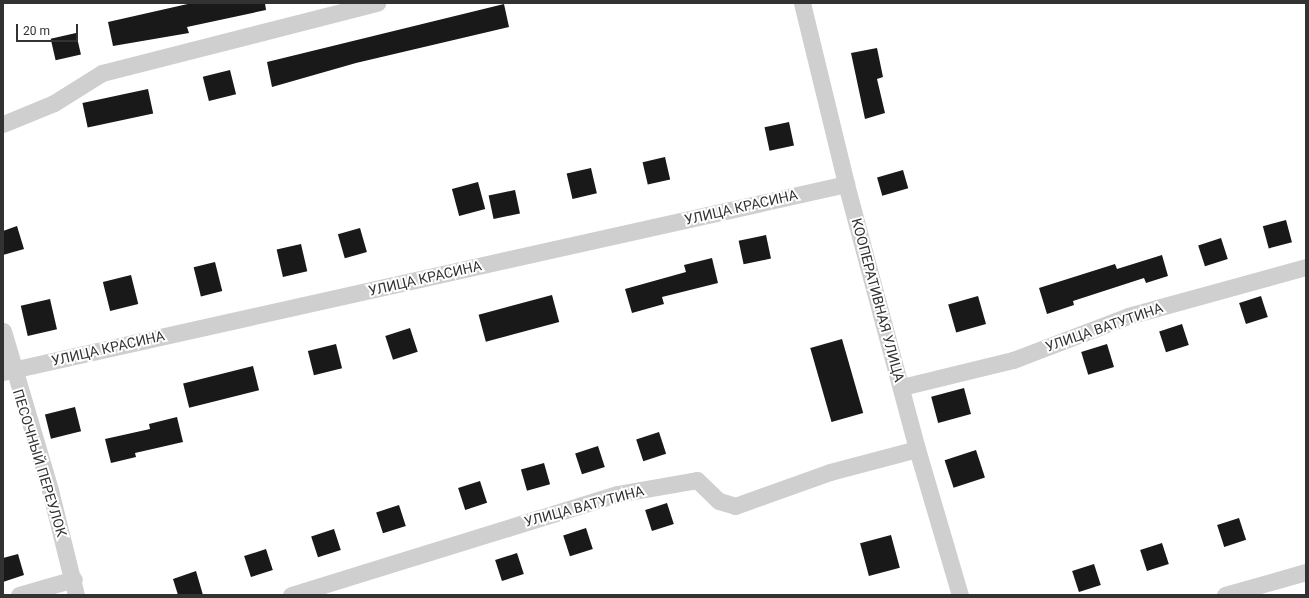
<!DOCTYPE html>
<html>
<head>
<meta charset="utf-8">
<style>
  body { margin:0 }
  #map { position:relative; width:1309px; height:598px; overflow:hidden; background:#fff; font-family:Roboto,sans-serif }
  div>[style] { position:absolute }
  .building>* { inset:0; background:#191919; transform-origin:0 0 }
  .street>* { height:17px; margin:-8.5px; padding:0 8.5px; transform-origin:8.5px; border-radius:8.5px; background:#cfcfcf }
  span { translate:-50% -50%; white-space:nowrap; text-align:center; line-height:1.15; -webkit-text-stroke:4px #fff; paint-order:stroke }
  .street-label { font-size:14px; color:#323232 }
  .frame { position:absolute; inset:0; border:4px solid #323232; pointer-events:none }
  .scale { position:absolute; left:16px; top:24px; width:62px; height:18px; box-sizing:border-box; border:2px solid #323232; border-top:0; padding-left:5px; font-size:12px; line-height:14px; white-space:nowrap; color:#323232; -webkit-text-stroke:3px #fff; paint-order:stroke }
</style>
</head>
<body>
<div id="map">
  <div class="building">
    <div style="clip-path:polygon(192px 3px,265px 3px,266px 10px,187px 27px,189px 33px,113px 46px,108px 22px)"></div>
    <div style="clip-path:polygon(504px 4px,509px 27px,356px 63px,272px 87px,267px 62px)"></div>
    <div style="left:76px;top:33px;width:22px;height:26px;rotate:77deg"></div>
    <div style="clip-path:polygon(877px 48px,883px 77px,877px 79px,885px 113px,865px 119px,851px 53px)"></div>
    <div style="left:230px;top:70px;width:25px;height:28px;rotate:76deg"></div>
    <div style="left:148px;top:89px;width:25px;height:67px;rotate:78deg"></div>
    <div style="left:789px;top:122px;width:24px;height:25px;rotate:78deg"></div>
    <div style="left:665px;top:157px;width:23px;height:23px;rotate:77deg"></div>
    <div style="left:591px;top:168px;width:26px;height:25px;rotate:77deg"></div>
    <div style="left:903px;top:170px;width:19px;height:27px;rotate:74deg"></div>
    <div style="left:478px;top:182px;width:28px;height:27px;rotate:75deg"></div>
    <div style="left:515px;top:190px;width:24px;height:27px;rotate:78deg"></div>
    <div style="left:1286px;top:220px;width:23px;height:24px;rotate:75deg"></div>
    <div style="clip-path:polygon(17px 226px,24px 249px,3px 255px,3px 231px)"></div>
    <div style="left:360px;top:228px;width:25px;height:23px;rotate:74deg"></div>
    <div style="left:766px;top:235px;width:24px;height:28px;rotate:78deg"></div>
    <div style="left:1221px;top:238px;width:22px;height:24px;rotate:72deg"></div>
    <div style="left:301px;top:244px;width:28px;height:25px;rotate:77deg"></div>
    <div style="clip-path:polygon(1162px 255px,1168px 276px,1146px 283px,1144px 278px,1073px 301px,1074px 305px,1047px 314px,1039px 288px,1115px 264px,1117px 269px)"></div>
    <div style="clip-path:polygon(712px 258px,718px 283px,662px 297px,664px 304px,632px 313px,625px 289px,686px 272px,684px 265px)"></div>
    <div style="left:215px;top:262px;width:30px;height:22px;rotate:76deg"></div>
    <div style="left:131px;top:275px;width:30px;height:29px;rotate:76deg"></div>
    <div style="left:552px;top:295px;width:28px;height:76px;rotate:75deg"></div>
    <div style="left:978px;top:296px;width:29px;height:31px;rotate:74deg"></div>
    <div style="left:1261px;top:296px;width:22px;height:23px;rotate:72deg"></div>
    <div style="left:50px;top:299px;width:31px;height:30px;rotate:77deg"></div>
    <div style="left:1182px;top:324px;width:22px;height:24px;rotate:72deg"></div>
    <div style="left:410px;top:328px;width:25px;height:26px;rotate:72deg"></div>
    <div style="left:842px;top:339px;width:77px;height:33px;rotate:74deg"></div>
    <div style="left:336px;top:344px;width:25px;height:29px;rotate:76deg"></div>
    <div style="left:1107px;top:344px;width:24px;height:27px;rotate:73deg"></div>
    <div style="left:253px;top:366px;width:25px;height:72px;rotate:76deg"></div>
    <div style="left:964px;top:388px;width:27px;height:34px;rotate:75deg"></div>
    <div style="left:75px;top:407px;width:25px;height:31px;rotate:76deg"></div>
    <div style="clip-path:polygon(177px 417px,183px 442px,135px 453px,136px 457px,111px 463px,105px 439px,150px 429px,149px 424px)"></div>
    <div style="left:659px;top:432px;width:23px;height:24px;rotate:72deg"></div>
    <div style="left:598px;top:446px;width:22px;height:24px;rotate:72deg"></div>
    <div style="left:976px;top:450px;width:29px;height:33px;rotate:72deg"></div>
    <div style="left:544px;top:463px;width:22px;height:24px;rotate:74deg"></div>
    <div style="left:480px;top:481px;width:23px;height:23px;rotate:72deg"></div>
    <div style="left:667px;top:503px;width:22px;height:23px;rotate:72deg"></div>
    <div style="left:399px;top:505px;width:22px;height:24px;rotate:72deg"></div>
    <div style="left:1239px;top:518px;width:23px;height:23px;rotate:72deg"></div>
    <div style="left:586px;top:528px;width:22px;height:24px;rotate:72deg"></div>
    <div style="left:334px;top:529px;width:22px;height:24px;rotate:72deg"></div>
    <div style="left:891px;top:535px;width:34px;height:32px;rotate:75deg"></div>
    <div style="left:1162px;top:543px;width:22px;height:23px;rotate:72deg"></div>
    <div style="left:266px;top:549px;width:22px;height:23px;rotate:72deg"></div>
    <div style="left:517px;top:553px;width:22px;height:23px;rotate:72deg"></div>
    <div style="clip-path:polygon(18px 554px,24px 575px,3px 582px,3px 558px)"></div>
    <div style="left:1094px;top:564px;width:22px;height:23px;rotate:72deg"></div>
    <div style="clip-path:polygon(196px 571px,203px 595px,178px 595px,173px 579px)"></div>
  </div>
  <div class="street">
    <div style="left:802px;top:3px;width:186px;rotate:76.3deg"></div>
    <div style="left:846px;top:184px;width:274px;rotate:75deg"></div>
    <div style="left:917px;top:449px;width:152px;rotate:73.6deg"></div>
    <div style="left:3px;top:124px;width:55px;rotate:-22.4deg"></div>
    <div style="left:54px;top:103px;width:57px;rotate:-32deg"></div>
    <div style="left:102px;top:73px;width:284px;rotate:-14.3deg"></div>
    <div style="left:3px;top:331px;width:166px;rotate:73.5deg"></div>
    <div style="left:50px;top:490px;width:108px;rotate:76.1deg"></div>
    <div style="left:3px;top:372px;width:864px;rotate:-12.57deg"></div>
    <div style="left:902px;top:387px;width:114px;rotate:-13.7deg"></div>
    <div style="left:1013px;top:360px;width:123px;rotate:-20.9deg"></div>
    <div style="left:1128px;top:316px;width:185px;rotate:-15.4deg"></div>
    <div style="left:19px;top:595px;width:57px;rotate:-16.2deg"></div>
    <div style="left:291px;top:595px;width:341px;rotate:-17.2deg"></div>
    <div style="left:617px;top:494px;width:81px;rotate:-9.9deg"></div>
    <div style="left:697px;top:480px;width:30px;rotate:44deg"></div>
    <div style="left:719px;top:501px;width:17px;rotate:17deg"></div>
    <div style="left:735px;top:506px;width:101px;rotate:-19.7deg"></div>
    <div style="left:830px;top:472px;width:90px;rotate:-14.8deg"></div>
    <div style="left:1225px;top:595px;width:84px;rotate:-15.9deg"></div>
  </div>
  <div class="street-label">
    <span style="left:741px;top:207px;rotate:-13deg">УЛИЦА КРАСИНА</span>
    <span style="left:425px;top:278px;rotate:-13deg">УЛИЦА КРАСИНА</span>
    <span style="left:878px;top:300px;rotate:75deg">КООПЕРАТИВНАЯ УЛИЦА</span>
    <span style="left:1104px;top:327px;rotate:-19deg">УЛИЦА ВАТУТИНА</span>
    <span style="left:108px;top:348px;rotate:-13deg">УЛИЦА КРАСИНА</span>
    <span style="left:40px;top:463px;rotate:73deg">ПЕСОЧНЫЙ ПЕРЕУЛОК</span>
    <span style="left:584px;top:506px;rotate:-15deg">УЛИЦА ВАТУТИНА</span>
  </div>
  <div class="frame"></div>
  <div class="scale">20 m</div>
</div>
</body>
</html>
